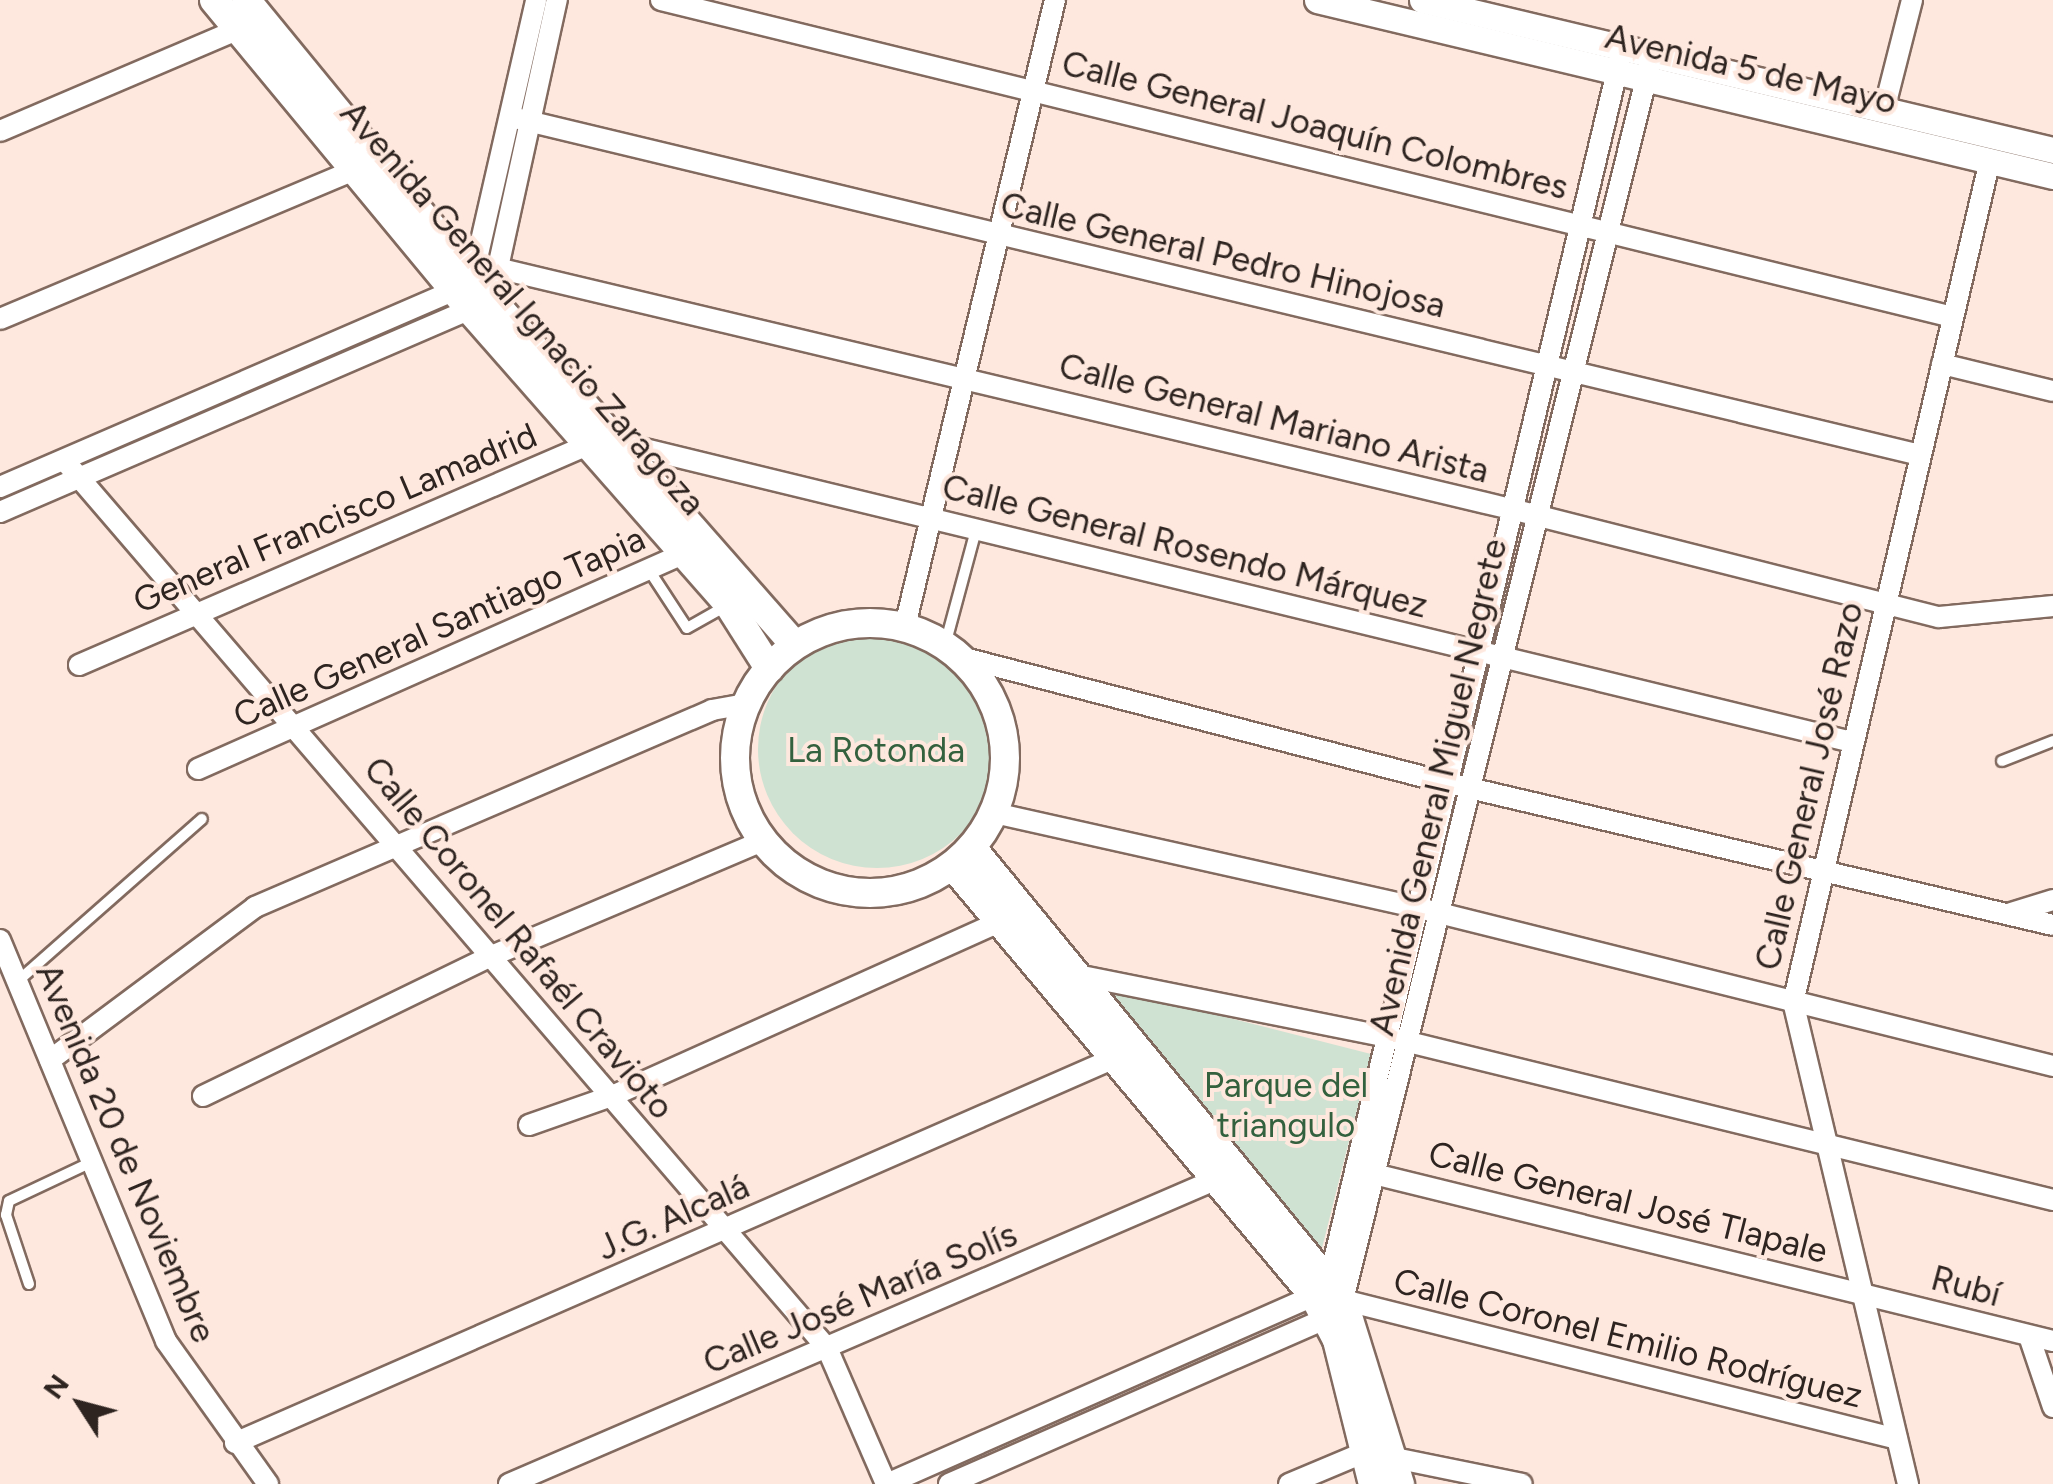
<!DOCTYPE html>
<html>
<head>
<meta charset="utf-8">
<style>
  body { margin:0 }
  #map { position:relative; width:2053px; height:1484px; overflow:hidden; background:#fee8de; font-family:Figtree,sans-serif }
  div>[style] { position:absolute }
  .green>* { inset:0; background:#cfe2d2 }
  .round { border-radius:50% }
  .roads { filter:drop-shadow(2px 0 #826a5f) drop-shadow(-2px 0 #826a5f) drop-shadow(0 2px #826a5f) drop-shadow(0 -2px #826a5f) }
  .service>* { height:10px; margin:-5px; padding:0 5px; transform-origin:5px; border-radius:5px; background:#fff }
  .minor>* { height:20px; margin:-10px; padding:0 10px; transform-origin:10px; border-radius:10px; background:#fff }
  .tertiary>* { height:25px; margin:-12.5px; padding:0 12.5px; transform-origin:12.5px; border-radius:12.5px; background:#fff }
  .secondary>* { height:28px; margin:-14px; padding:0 14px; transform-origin:14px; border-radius:14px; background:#fff }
  .secondary>.ring { margin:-14px; padding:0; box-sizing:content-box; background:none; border:28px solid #fff; border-radius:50% }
  span { translate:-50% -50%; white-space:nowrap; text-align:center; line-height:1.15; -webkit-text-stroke:8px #fee8de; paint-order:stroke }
  .street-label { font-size:35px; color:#2e2420 }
  .park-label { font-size:35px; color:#33613e }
  .north { position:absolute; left:30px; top:1354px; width:100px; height:100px; -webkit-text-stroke:8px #fee8de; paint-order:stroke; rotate:306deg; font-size:28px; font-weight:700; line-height:40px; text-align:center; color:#2e2420 }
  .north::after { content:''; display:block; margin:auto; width:35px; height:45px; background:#2e2420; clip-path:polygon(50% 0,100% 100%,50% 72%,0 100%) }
</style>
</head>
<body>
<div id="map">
  <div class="green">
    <div class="round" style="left:758px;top:630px;width:238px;height:238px"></div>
    <div style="clip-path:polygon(1100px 993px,1131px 993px,1371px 1054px,1321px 1252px)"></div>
  </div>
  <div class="roads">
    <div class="service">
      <div style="left:649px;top:570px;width:69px;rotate:56.8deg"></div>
      <div style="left:687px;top:628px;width:45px;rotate:-29.4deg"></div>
      <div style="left:945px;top:645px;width:119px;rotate:-74.9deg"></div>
      <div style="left:2002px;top:761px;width:55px;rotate:-21.4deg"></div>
      <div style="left:18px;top:981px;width:245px;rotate:-41.4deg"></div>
      <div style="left:29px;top:1284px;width:73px;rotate:-108.4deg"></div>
      <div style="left:6px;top:1215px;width:14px;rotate:-78deg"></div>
      <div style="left:9px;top:1201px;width:92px;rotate:-25.2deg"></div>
    </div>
    <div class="minor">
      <div style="left:661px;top:0;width:1330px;rotate:13.79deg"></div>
      <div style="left:1884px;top:110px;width:114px;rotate:-75.7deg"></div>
      <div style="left:511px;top:117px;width:1449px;rotate:13.49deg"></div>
      <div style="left:0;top:131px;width:267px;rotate:-23.1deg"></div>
      <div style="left:480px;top:264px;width:1060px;rotate:13.37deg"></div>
      <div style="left:1511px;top:509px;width:441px;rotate:14.2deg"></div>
      <div style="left:1939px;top:617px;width:115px;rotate:-5.5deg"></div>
      <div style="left:495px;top:281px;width:288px;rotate:-77.6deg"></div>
      <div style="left:0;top:319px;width:398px;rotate:-22.8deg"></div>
      <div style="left:1942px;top:364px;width:114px;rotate:13.7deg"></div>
      <div style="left:64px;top:460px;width:1171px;rotate:49.33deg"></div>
      <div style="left:827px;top:1348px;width:148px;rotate:66.5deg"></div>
      <div style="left:0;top:487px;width:495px;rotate:-23.4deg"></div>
      <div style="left:454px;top:291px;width:24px;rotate:-38deg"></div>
      <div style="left:473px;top:276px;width:283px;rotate:-77.1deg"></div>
      <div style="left:0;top:512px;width:523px;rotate:-23.33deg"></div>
      <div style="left:905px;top:626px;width:644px;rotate:-76.53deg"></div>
      <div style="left:964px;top:658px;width:500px;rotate:14.5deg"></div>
      <div style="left:1448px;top:783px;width:621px;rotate:13.21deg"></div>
      <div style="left:79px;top:665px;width:557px;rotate:-23.39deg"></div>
      <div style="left:590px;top:444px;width:30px;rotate:-2deg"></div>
      <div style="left:620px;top:443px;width:1268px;rotate:13.64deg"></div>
      <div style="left:198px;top:769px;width:543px;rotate:-23.92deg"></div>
      <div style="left:994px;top:813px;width:435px;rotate:12.6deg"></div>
      <div style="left:1419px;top:908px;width:653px;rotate:13.99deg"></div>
      <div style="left:2011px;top:913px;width:44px;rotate:-17.2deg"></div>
      <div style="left:0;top:940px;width:434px;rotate:67.5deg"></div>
      <div style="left:166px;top:1341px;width:176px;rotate:54.5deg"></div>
      <div style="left:1067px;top:973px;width:327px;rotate:11.3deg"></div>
      <div style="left:1388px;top:1037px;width:685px;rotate:13.77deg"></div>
      <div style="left:50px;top:1060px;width:256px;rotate:-36.7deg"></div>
      <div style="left:255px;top:907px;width:498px;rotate:-23.3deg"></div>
      <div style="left:712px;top:710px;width:35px;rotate:-10deg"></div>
      <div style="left:203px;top:1096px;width:323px;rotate:-25.9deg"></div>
      <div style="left:494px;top:955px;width:292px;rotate:-23deg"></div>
      <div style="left:529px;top:1125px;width:88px;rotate:-19.3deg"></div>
      <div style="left:612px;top:1096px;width:427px;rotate:-24.2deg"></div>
      <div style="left:1378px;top:1175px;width:695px;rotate:13.82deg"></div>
      <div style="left:1343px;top:1300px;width:571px;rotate:14.08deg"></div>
      <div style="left:2029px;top:1336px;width:75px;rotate:71.3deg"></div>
      <div style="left:235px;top:1443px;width:973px;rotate:-23.64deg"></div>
      <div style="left:509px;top:1484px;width:781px;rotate:-23.31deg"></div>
      <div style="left:887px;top:1484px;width:467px;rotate:-23.8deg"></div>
      <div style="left:1314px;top:1296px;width:21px;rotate:-45deg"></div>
      <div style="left:1329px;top:1281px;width:1256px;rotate:-76.61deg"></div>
      <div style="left:949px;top:1484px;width:413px;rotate:-23.7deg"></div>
      <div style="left:1327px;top:1318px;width:24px;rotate:-48deg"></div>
      <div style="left:1343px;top:1300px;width:1270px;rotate:-76.06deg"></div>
      <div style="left:1289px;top:1484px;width:82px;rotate:-22.8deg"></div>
      <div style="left:1365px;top:1452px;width:160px;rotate:11.5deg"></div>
      <div style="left:1908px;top:1484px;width:495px;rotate:-103.4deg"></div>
      <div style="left:1793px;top:1003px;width:866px;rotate:-76.85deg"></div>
    </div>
    <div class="tertiary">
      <div style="left:1317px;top:0;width:757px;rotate:13.45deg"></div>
      <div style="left:1422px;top:0;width:649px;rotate:13.37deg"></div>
    </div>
    <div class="secondary">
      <div style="left:214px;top:0;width:403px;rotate:50.4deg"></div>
      <div style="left:471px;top:311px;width:391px;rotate:48.7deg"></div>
      <div style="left:729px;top:605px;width:75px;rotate:57.6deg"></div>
      <div style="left:246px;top:0;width:384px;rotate:50.7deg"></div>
      <div style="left:489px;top:297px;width:463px;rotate:48.7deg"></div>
      <div class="ring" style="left:735px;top:623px;width:242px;height:242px"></div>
      <div style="left:972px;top:848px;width:585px;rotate:50.62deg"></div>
      <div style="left:1343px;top:1300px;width:193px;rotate:72.8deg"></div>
      <div style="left:953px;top:866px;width:561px;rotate:49.99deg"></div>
      <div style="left:1314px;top:1296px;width:50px;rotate:62.4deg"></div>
      <div style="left:1337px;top:1340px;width:148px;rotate:76deg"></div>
    </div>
  </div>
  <div class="street-label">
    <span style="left:1751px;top:69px;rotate:13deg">Avenida 5 de Mayo</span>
    <span style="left:1315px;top:125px;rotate:14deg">Calle General Joaquín Colombres</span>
    <span style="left:1223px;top:255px;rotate:13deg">Calle General Pedro Hinojosa</span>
    <span style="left:523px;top:308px;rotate:49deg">Avenida General Ignacio Zaragoza</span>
    <span style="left:1274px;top:418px;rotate:14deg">Calle General Mariano Arista</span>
    <span style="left:335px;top:518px;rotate:-23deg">General Francisco Lamadrid</span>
    <span style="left:1185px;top:546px;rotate:14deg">Calle General Rosendo Márquez</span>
    <span style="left:439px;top:627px;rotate:-24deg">Calle General Santiago Tapia</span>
    <span style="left:1809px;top:786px;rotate:-77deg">Calle General José Razo</span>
    <span style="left:1438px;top:787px;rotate:-77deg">Avenida General Miguel Negrete</span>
    <span style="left:519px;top:938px;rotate:50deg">Calle Coronel Rafaél Cravioto</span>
    <span style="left:126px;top:1153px;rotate:67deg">Avenida 20 de Noviembre</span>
    <span style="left:1628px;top:1202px;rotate:14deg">Calle General José Tlapale</span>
    <span style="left:673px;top:1217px;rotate:-24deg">J.G. Alcalá</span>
    <span style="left:1966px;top:1286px;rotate:15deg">Rubí</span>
    <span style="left:860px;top:1298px;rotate:-23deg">Calle José María Solís</span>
    <span style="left:1628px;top:1338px;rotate:14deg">Calle Coronel Emilio Rodríguez</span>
  </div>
  <div class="park-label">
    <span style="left:876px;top:750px">La Rotonda</span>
    <span style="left:1286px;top:1105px">Parque del<br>triangulo</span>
  </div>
  <div class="north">N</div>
</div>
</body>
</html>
